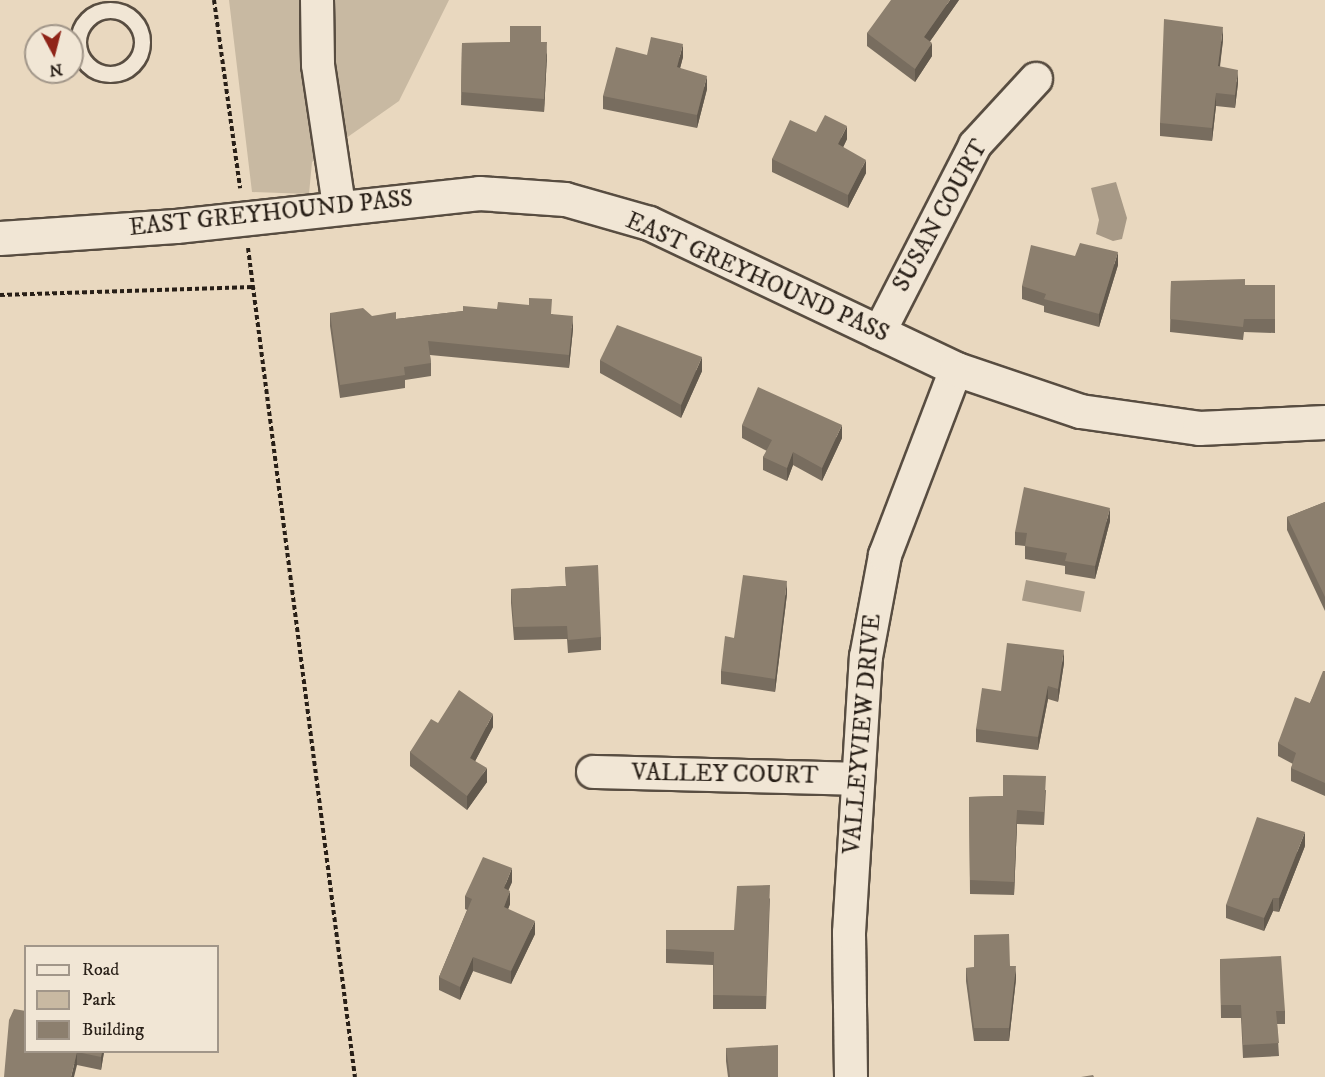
<!DOCTYPE html>
<html>
<head>
<meta charset="utf-8">
<style>
  body { margin:0 }
  #map { position:relative; width:1325px; height:1077px; overflow:hidden; background:#e9d8bf; font-family:"IM FELL DW Pica",serif }
  div>[style] { position:absolute }
  .green>* { inset:0; background:#c8b9a2 }
  .water>* { inset:0; background:#a79986; transform-origin:0 0 }
  .path>* { height:4px; margin-top:-2px; transform-origin:0; background:repeating-linear-gradient(90deg,#281f17 0 4.5px,transparent 0 7.5px) }
  .roads { filter:drop-shadow(2px 0 #584d41) drop-shadow(-2px 0 #584d41) drop-shadow(0 2px #584d41) drop-shadow(0 -2px #584d41) }
  .lane>* { height:15px; margin:-7.5px; padding:0 7.5px; transform-origin:7.5px; border-radius:7.5px; background:#f1e6d5 }
  .lane>.ring { margin:-7.5px; padding:0; box-sizing:content-box; background:none; border:15px solid #f1e6d5; border-radius:50% }
  .street>* { height:32px; margin:-16px; padding:0 16px; transform-origin:16px; border-radius:16px; background:#f1e6d5 }
  .secondary>* { height:33px; margin:-16.5px; padding:0 16.5px; transform-origin:16.5px; border-radius:16.5px; background:#f1e6d5 }
  .wall>* { inset:0; background:#786d5f }
  .shaded-wall>* { inset:0; background:#62594d }
  .building>* { inset:0; background:#8c7f6e }
  span { translate:-50% -50%; white-space:nowrap; text-align:center; line-height:1.15; -webkit-text-stroke:4.5px #f1e6d5; paint-order:stroke }
  .street-label { font-size:24px; color:#281f17 }
  .legend { position:absolute; left:24px; top:945px; width:195px; height:108px; box-sizing:border-box; background:#f1e6d5; border:2px solid #a19689; margin:0; padding:8px 10px; list-style:none; font-size:18px; color:#281f17 }
  .legend li { display:flex; align-items:center; gap:12px; height:30px }
  .legend b { width:30px; border:2px solid #a19689 }
  .north { position:absolute; left:24px; top:24px; width:60px; height:60px; box-sizing:border-box; background:#f1e6d5; border:2px solid #a19689; border-radius:50%; rotate:173deg; font-size:16px; font-weight:700; line-height:24px; text-align:center; color:#281f17 }
  .north::after { content:''; display:block; margin:auto; width:21px; height:27px; background:#8f2418; clip-path:polygon(50% 0,100% 100%,50% 72%,0 100%) }
</style>
</head>
<body>
<div id="map">
  <div class="green">
    <div style="clip-path:polygon(229px 0,449px 0,399px 101px,312px 162px,309px 194px,252px 192px)"></div>
  </div>
  <div class="water">
    <div style="clip-path:polygon(1116px 182px,1127px 218px,1122px 239px,1113px 241px,1096px 234px,1099px 220px,1091px 188px)"></div>
    <div style="left:1026px;top:580px;width:60px;height:21px;rotate:11deg"></div>
  </div>
  <div class="path">
    <div style="left:214px;top:0;width:190px;rotate:82.1deg"></div>
    <div style="left:248px;top:248px;width:836px;rotate:82.65deg"></div>
    <div style="left:0;top:295px;width:253px;rotate:-1.8deg"></div>
  </div>
  <div class="roads">
    <div class="lane">
      <div class="ring" style="left:78px;top:10px;width:49px;height:49px"></div>
    </div>
    <div class="street">
      <div style="left:317px;top:0;width:65px;rotate:89.1deg"></div>
      <div style="left:318px;top:65px;width:142px;rotate:81.5deg"></div>
      <div style="left:879px;top:333px;width:211px;rotate:-62.9deg"></div>
      <div style="left:975px;top:145px;width:90px;rotate:-47.3deg"></div>
      <div style="left:593px;top:772px;width:263px;rotate:1.5deg"></div>
      <div style="left:851px;top:1077px;width:144px;rotate:-90.8deg"></div>
      <div style="left:849px;top:933px;width:277px;rotate:-86.5deg"></div>
      <div style="left:866px;top:657px;width:104px;rotate:-79.4deg"></div>
      <div style="left:885px;top:555px;width:199px;rotate:-69.1deg"></div>
    </div>
    <div class="secondary">
      <div style="left:0;top:238px;width:176px;rotate:-3.9deg"></div>
      <div style="left:176px;top:226px;width:305px;rotate:-6.2deg"></div>
      <div style="left:479px;top:193px;width:86px;rotate:4deg"></div>
      <div style="left:565px;top:199px;width:87px;rotate:15.9deg"></div>
      <div style="left:649px;top:223px;width:340px;rotate:25.4deg"></div>
      <div style="left:956px;top:369px;width:131px;rotate:18.7deg"></div>
      <div style="left:1080px;top:411px;width:120px;rotate:8.1deg"></div>
      <div style="left:1199px;top:428px;width:126px;rotate:-2.7deg"></div>
    </div>
  </div>
  <div class="wall">
    <div style="clip-path:polygon(959px 0,930px 41px,932px 56px,915px 82px,867px 46px,867px 33px)"></div>
    <div style="clip-path:polygon(1223px 40px,1220px 67px,1238px 83px,1235px 108px,1216px 106px,1212px 141px,1160px 136px,1160px 123px)"></div>
    <div style="clip-path:polygon(541px 42px,547px 55px,544px 112px,461px 105px,462px 43px)"></div>
    <div style="clip-path:polygon(647px 55px,683px 57px,680px 68px,707px 89px,697px 128px,603px 109px,603px 96px)"></div>
    <div style="clip-path:polygon(816px 132px,847px 139px,843px 147px,866px 173px,848px 208px,772px 172px,772px 159px)"></div>
    <div style="clip-path:polygon(1075px 256px,1118px 265px,1099px 327px,1044px 312px,1044px 306px,1022px 299px,1022px 286px)"></div>
    <div style="clip-path:polygon(1171px 281px,1245px 285px,1275px 285px,1275px 333px,1244px 332px,1243px 340px,1170px 332px)"></div>
    <div style="clip-path:polygon(463px 311px,552px 314px,573px 329px,569px 368px,430px 355px,431px 363px,431px 376px,405px 380px,405px 388px,340px 398px,330px 326px,330px 313px,372px 316px,396px 319px)"></div>
    <div style="clip-path:polygon(600px 360px,702px 371px,681px 418px,600px 373px)"></div>
    <div style="clip-path:polygon(742px 425px,842px 438px,822px 481px,793px 465px,787px 481px,763px 470px,763px 457px,767px 451px,742px 438px)"></div>
    <div style="clip-path:polygon(1325px 502px,1325px 611px,1287px 530px,1287px 517px)"></div>
    <div style="clip-path:polygon(1110px 521px,1095px 579px,1065px 574px,1065px 566px,1025px 559px,1025px 546px,1015px 545px,1015px 532px)"></div>
    <div style="clip-path:polygon(565px 567px,601px 637px,601px 650px,568px 653px,567px 639px,514px 640px,511px 603px,511px 589px,566px 586px)"></div>
    <div style="clip-path:polygon(787px 594px,775px 692px,721px 684px,721px 671px,734px 638px)"></div>
    <div style="clip-path:polygon(1064px 663px,1058px 702px,1048px 699px,1038px 750px,976px 742px,976px 729px,1001px 691px)"></div>
    <div style="clip-path:polygon(1325px 671px,1325px 796px,1291px 781px,1291px 768px,1293px 764px,1278px 756px,1278px 743px,1310px 703px)"></div>
    <div style="clip-path:polygon(438px 723px,493px 727px,475px 761px,487px 782px,467px 810px,410px 766px,410px 752px)"></div>
    <div style="clip-path:polygon(1046px 790px,1044px 825px,1017px 824px,1014px 895px,970px 894px,969px 797px,1003px 796px)"></div>
    <div style="clip-path:polygon(1305px 846px,1279px 912px,1273px 911px,1264px 931px,1226px 918px,1226px 905px)"></div>
    <div style="clip-path:polygon(512px 882px,508px 890px,510px 904px,508px 909px,535px 934px,511px 984px,473px 971px,460px 1000px,439px 990px,439px 977px,467px 910px,465px 909px,465px 896px)"></div>
    <div style="clip-path:polygon(770px 898px,766px 1009px,713px 1009px,713px 965px,666px 963px,666px 930px,734px 930px)"></div>
    <div style="clip-path:polygon(1220px 959px,1285px 1011px,1285px 1024px,1277px 1024px,1279px 1056px,1243px 1058px,1241px 1018px,1221px 1018px)"></div>
    <div style="clip-path:polygon(1010px 966px,1016px 979px,1009px 1041px,974px 1041px,966px 981px,966px 968px)"></div>
    <div style="clip-path:polygon(9px 1020px,104px 1052px,101px 1070px,77px 1065px)"></div>
    <div style="clip-path:polygon(726px 1048px,778px 1077px,728px 1077px,726px 1061px)"></div>
  </div>
  <div class="shaded-wall">
    <div style="clip-path:polygon(950px 0,959px 0,924px 50px,924px 37px)"></div>
    <div style="clip-path:polygon(1223px 27px,1223px 40px,1218px 79px,1218px 66px)"></div>
    <div style="clip-path:polygon(547px 42px,547px 55px,544px 112px,544px 99px)"></div>
    <div style="clip-path:polygon(932px 43px,932px 56px,915px 82px,915px 69px)"></div>
    <div style="clip-path:polygon(683px 44px,683px 57px,677px 80px,677px 67px)"></div>
    <div style="clip-path:polygon(1238px 70px,1238px 83px,1235px 108px,1235px 95px)"></div>
    <div style="clip-path:polygon(707px 76px,707px 89px,697px 128px,697px 115px)"></div>
    <div style="clip-path:polygon(1216px 93px,1216px 106px,1212px 141px,1212px 128px)"></div>
    <div style="clip-path:polygon(847px 126px,847px 139px,838px 158px,838px 144px)"></div>
    <div style="clip-path:polygon(866px 160px,866px 173px,848px 208px,848px 195px)"></div>
    <div style="clip-path:polygon(1118px 252px,1118px 265px,1099px 327px,1099px 314px)"></div>
    <div style="clip-path:polygon(573px 316px,573px 329px,569px 368px,569px 355px)"></div>
    <div style="clip-path:polygon(702px 357px,702px 371px,681px 418px,681px 405px)"></div>
    <div style="clip-path:polygon(842px 425px,842px 438px,822px 481px,822px 468px)"></div>
    <div style="clip-path:polygon(793px 452px,793px 465px,787px 481px,787px 468px)"></div>
    <div style="clip-path:polygon(1110px 508px,1110px 521px,1095px 579px,1095px 566px)"></div>
    <div style="clip-path:polygon(787px 581px,787px 594px,775px 692px,775px 679px)"></div>
    <div style="clip-path:polygon(1064px 650px,1064px 663px,1058px 702px,1058px 689px)"></div>
    <div style="clip-path:polygon(1048px 686px,1048px 699px,1038px 750px,1038px 737px)"></div>
    <div style="clip-path:polygon(493px 714px,493px 727px,470px 771px,470px 758px)"></div>
    <div style="clip-path:polygon(487px 768px,487px 782px,467px 810px,467px 796px)"></div>
    <div style="clip-path:polygon(1017px 810px,1017px 824px,1014px 895px,1014px 882px)"></div>
    <div style="clip-path:polygon(1305px 832px,1305px 846px,1279px 912px,1279px 898px)"></div>
    <div style="clip-path:polygon(512px 868px,512px 882px,504px 901px,504px 888px)"></div>
    <div style="clip-path:polygon(510px 891px,510px 904px,504px 920px,504px 907px)"></div>
    <div style="clip-path:polygon(1273px 898px,1273px 911px,1264px 931px,1264px 918px)"></div>
    <div style="clip-path:polygon(535px 921px,535px 934px,511px 984px,511px 971px)"></div>
    <div style="clip-path:polygon(473px 957px,473px 971px,460px 1000px,460px 987px)"></div>
    <div style="clip-path:polygon(1016px 966px,1016px 979px,1009px 1041px,1009px 1028px)"></div>
    <div style="clip-path:polygon(77px 1052px,77px 1065px,74px 1077px,71px 1077px)"></div>
    <div style="clip-path:polygon(102px 1052px,104px 1052px,101px 1070px,101px 1057px)"></div>
  </div>
  <div class="building">
    <div style="clip-path:polygon(891px 0,950px 0,924px 37px,932px 43px,915px 69px,867px 33px)"></div>
    <div style="clip-path:polygon(1164px 19px,1223px 27px,1218px 66px,1238px 70px,1235px 95px,1216px 93px,1212px 128px,1160px 123px)"></div>
    <div style="clip-path:polygon(510px 26px,541px 26px,541px 42px,547px 42px,544px 99px,461px 92px,462px 43px,510px 42px)"></div>
    <div style="clip-path:polygon(651px 37px,683px 44px,677px 67px,707px 76px,697px 115px,603px 96px,616px 47px,647px 55px)"></div>
    <div style="clip-path:polygon(825px 115px,847px 126px,838px 144px,866px 160px,848px 195px,772px 159px,790px 120px,816px 132px)"></div>
    <div style="clip-path:polygon(1080px 243px,1118px 252px,1099px 314px,1044px 299px,1046px 294px,1022px 286px,1031px 245px,1075px 256px)"></div>
    <div style="clip-path:polygon(1245px 279px,1245px 285px,1275px 285px,1275px 319px,1244px 319px,1243px 327px,1170px 319px,1171px 281px)"></div>
    <div style="clip-path:polygon(529px 298px,552px 299px,551px 314px,573px 316px,569px 355px,428px 341px,431px 363px,404px 367px,405px 375px,340px 385px,330px 313px,363px 308px,372px 316px,396px 312px,396px 319px,463px 311px,463px 306px,497px 309px,498px 302px,529px 305px)"></div>
    <div style="clip-path:polygon(617px 325px,702px 357px,681px 405px,600px 360px)"></div>
    <div style="clip-path:polygon(758px 387px,842px 425px,822px 468px,793px 452px,787px 468px,763px 457px,772px 440px,742px 425px)"></div>
    <div style="clip-path:polygon(1024px 487px,1110px 508px,1095px 566px,1065px 561px,1067px 553px,1025px 546px,1027px 533px,1015px 532px)"></div>
    <div style="clip-path:polygon(1325px 502px,1325px 597px,1287px 517px)"></div>
    <div style="clip-path:polygon(598px 565px,601px 637px,568px 640px,567px 626px,514px 627px,511px 589px,566px 586px,565px 567px)"></div>
    <div style="clip-path:polygon(743px 575px,787px 581px,775px 679px,721px 671px,725px 636px,734px 638px)"></div>
    <div style="clip-path:polygon(1007px 643px,1064px 650px,1058px 689px,1048px 686px,1038px 737px,976px 729px,982px 688px,1001px 691px)"></div>
    <div style="clip-path:polygon(1323px 671px,1325px 671px,1325px 783px,1291px 768px,1296px 753px,1278px 743px,1295px 697px,1310px 703px)"></div>
    <div style="clip-path:polygon(459px 690px,493px 714px,470px 758px,487px 768px,467px 796px,410px 752px,431px 719px,438px 723px)"></div>
    <div style="clip-path:polygon(1003px 775px,1046px 776px,1044px 812px,1017px 810px,1014px 882px,970px 880px,969px 797px,1003px 796px)"></div>
    <div style="clip-path:polygon(1257px 817px,1305px 832px,1279px 898px,1273px 898px,1264px 918px,1226px 905px)"></div>
    <div style="clip-path:polygon(483px 857px,512px 868px,504px 888px,510px 891px,504px 907px,535px 921px,511px 971px,473px 957px,460px 987px,439px 977px,472px 899px,465px 896px)"></div>
    <div style="clip-path:polygon(770px 885px,766px 996px,713px 995px,714px 952px,666px 949px,666px 930px,734px 930px,737px 886px)"></div>
    <div style="clip-path:polygon(1009px 934px,1010px 966px,1016px 966px,1009px 1028px,974px 1028px,966px 968px,974px 967px,974px 935px)"></div>
    <div style="clip-path:polygon(1281px 956px,1285px 1011px,1276px 1011px,1279px 1043px,1243px 1045px,1241px 1005px,1221px 1005px,1220px 959px)"></div>
    <div style="clip-path:polygon(14px 1009px,26px 1011px,26px 1052px,102px 1052px,101px 1057px,77px 1052px,71px 1077px,4px 1077px,9px 1020px)"></div>
    <div style="clip-path:polygon(778px 1045px,778px 1077px,730px 1077px,726px 1048px)"></div>
    <div style="clip-path:polygon(1093px 1075px,1094px 1077px,1081px 1077px)"></div>
  </div>
  <div class="street-label">
    <span style="left:271px;top:214px;rotate:-6deg">EAST GREYHOUND PASS</span>
    <span style="left:941px;top:216px;rotate:-61deg">SUSAN COURT</span>
    <span style="left:757px;top:278px;rotate:24deg">EAST GREYHOUND PASS</span>
    <span style="left:863px;top:734px;rotate:-85deg">VALLEYVIEW DRIVE</span>
    <span style="left:725px;top:775px;rotate:1deg">VALLEY COURT</span>
  </div>
  <ul class="legend">
  <li><b style="height:8px;background:#f1e6d5"></b>Road</li>
  <li><b style="height:16px;background:#c8b9a2"></b>Park</li>
  <li><b style="height:16px;background:#8c7f6e"></b>Building</li>
  </ul>
  <div class="north">N</div>
</div>
</body>
</html>
